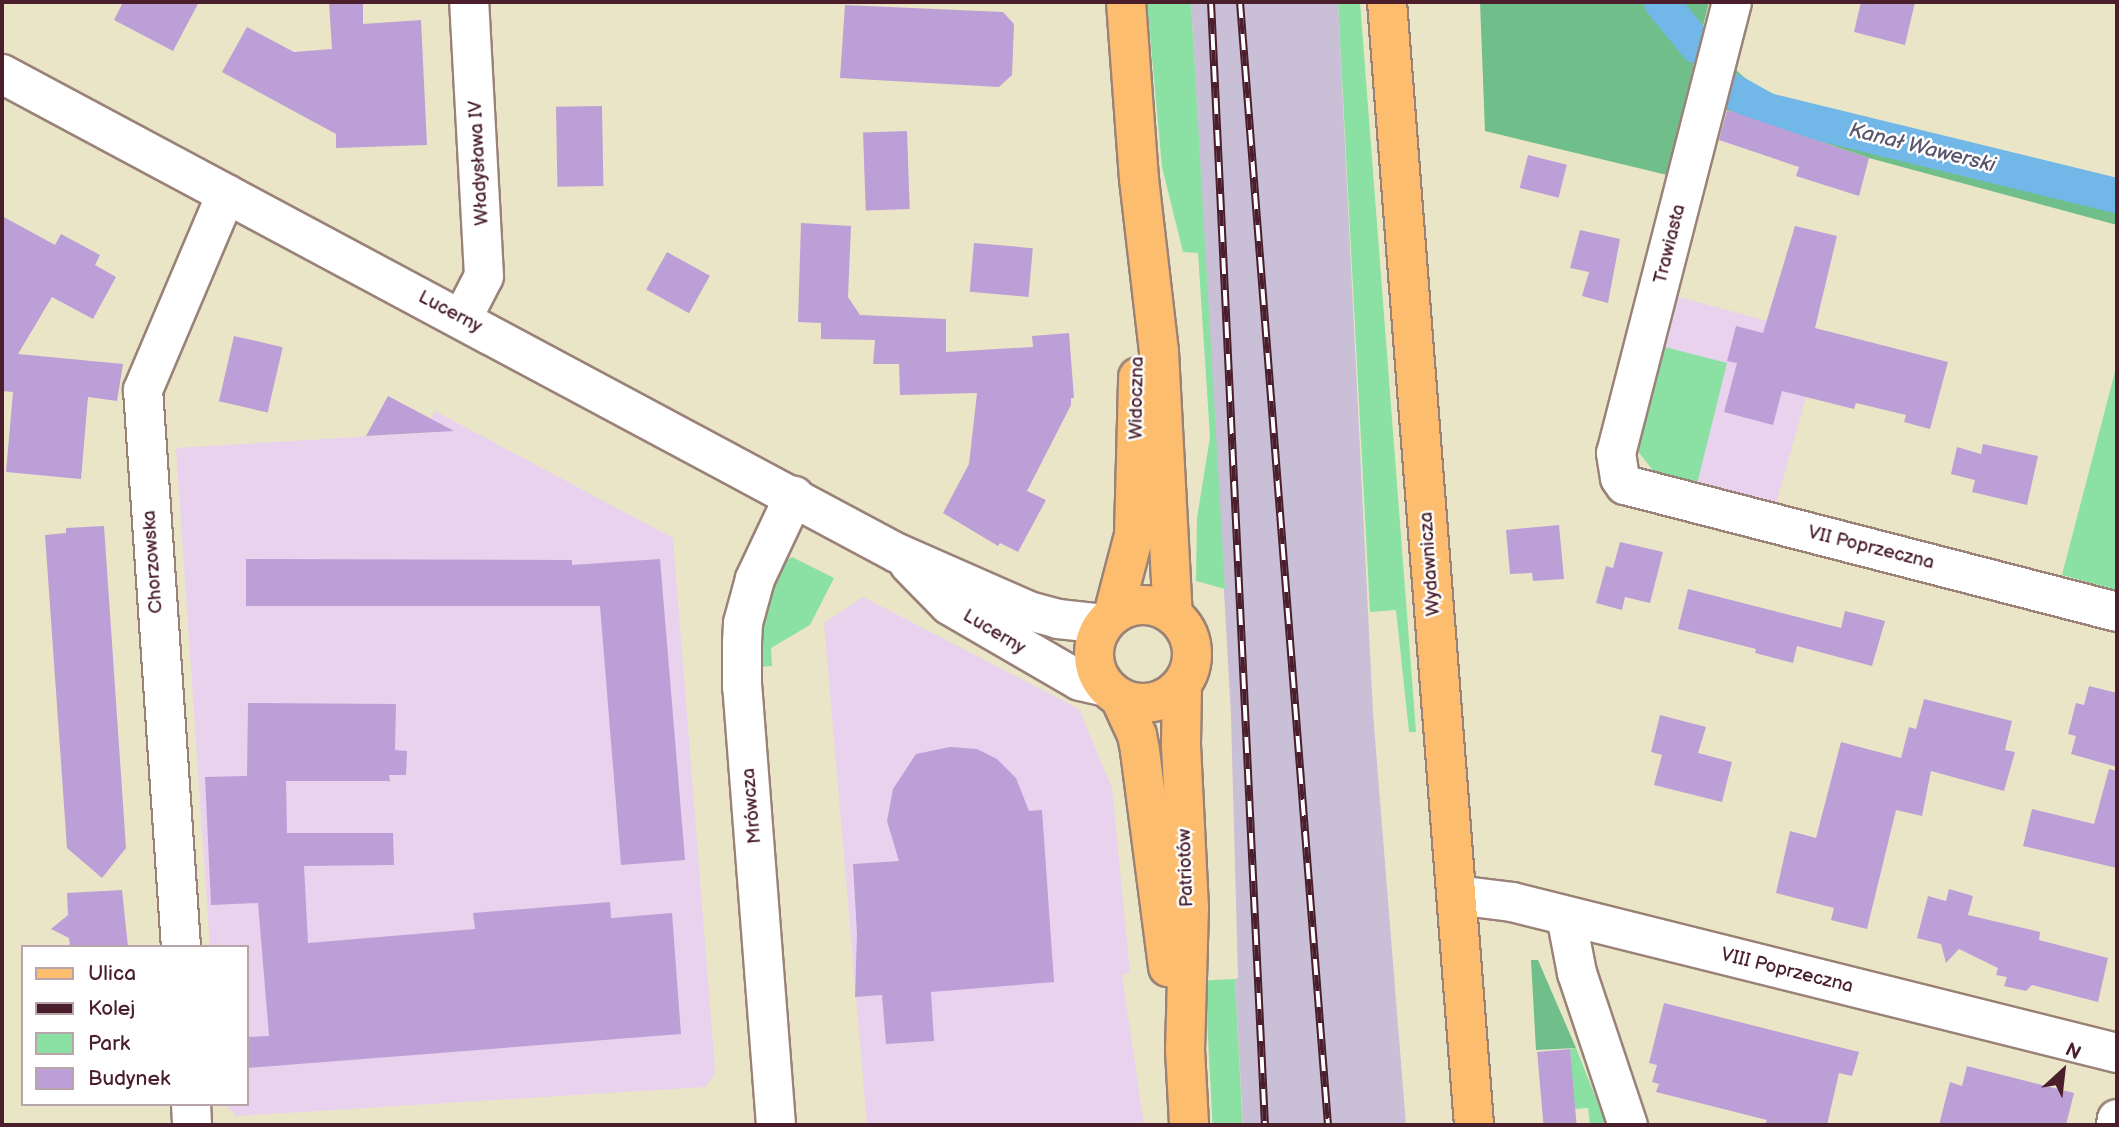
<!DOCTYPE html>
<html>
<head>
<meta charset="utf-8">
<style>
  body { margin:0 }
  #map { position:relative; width:2119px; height:1127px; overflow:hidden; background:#ebe5c7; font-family:"Balsamiq Sans",sans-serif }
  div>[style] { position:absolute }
  .built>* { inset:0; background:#e9d2ed }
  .industrial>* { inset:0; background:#c9bfd7 }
  .green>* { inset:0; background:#8be0a3; transform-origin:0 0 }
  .forest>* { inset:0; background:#70be89 }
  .canal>* { height:35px; margin:-17.5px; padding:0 17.5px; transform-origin:17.5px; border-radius:17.5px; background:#71b8e8 }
  .building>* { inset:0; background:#bc9fd7; transform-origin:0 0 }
  .roads { filter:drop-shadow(2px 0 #9a8279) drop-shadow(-2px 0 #9a8279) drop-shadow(0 2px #9a8279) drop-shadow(0 -2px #9a8279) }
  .minor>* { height:38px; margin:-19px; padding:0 19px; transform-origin:19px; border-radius:19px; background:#fff }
  .major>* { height:38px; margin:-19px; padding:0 19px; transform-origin:19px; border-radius:19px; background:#fcbd6f }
  .major>.ring { margin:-19px; padding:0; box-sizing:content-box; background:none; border:38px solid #fcbd6f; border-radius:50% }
  .rail>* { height:8px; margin-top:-4px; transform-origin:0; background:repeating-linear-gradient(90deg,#fff 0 16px,#4a1f2b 0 32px); box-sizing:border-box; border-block:2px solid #4a1f2b }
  span { translate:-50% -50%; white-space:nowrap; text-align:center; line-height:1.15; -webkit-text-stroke:5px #fff; paint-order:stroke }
  .street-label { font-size:19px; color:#4a1f2b }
  .water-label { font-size:21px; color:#58556d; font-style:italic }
  .frame { position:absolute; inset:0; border:4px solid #4a1f2b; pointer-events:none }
  .legend { position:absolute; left:21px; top:945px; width:228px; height:161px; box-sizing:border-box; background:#fff; border:2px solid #b7a5aa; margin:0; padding:9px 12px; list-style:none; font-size:21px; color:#4a1f2b }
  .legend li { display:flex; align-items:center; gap:14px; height:35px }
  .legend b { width:35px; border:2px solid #b7a5aa }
  .north { position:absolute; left:2028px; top:1036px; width:70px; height:70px; -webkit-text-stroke:5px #fff; paint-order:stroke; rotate:27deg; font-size:19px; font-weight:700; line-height:28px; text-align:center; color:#4a1f2b }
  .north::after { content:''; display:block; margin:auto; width:24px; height:32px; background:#4a1f2b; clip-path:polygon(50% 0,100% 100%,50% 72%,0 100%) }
</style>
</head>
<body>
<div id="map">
  <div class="built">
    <div style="clip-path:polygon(1675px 296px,1823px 336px,1776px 504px,1655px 473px,1661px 346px)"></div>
    <div style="clip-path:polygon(435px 411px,673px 538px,715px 1069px,713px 1077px,705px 1087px,236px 1116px,225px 1104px,247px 1104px,247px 947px,210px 947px,176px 448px,424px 433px)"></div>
    <div style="clip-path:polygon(863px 597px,1079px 709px,1112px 788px,1130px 973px,1122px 975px,1144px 1125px,867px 1125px,824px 623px)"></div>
  </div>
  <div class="industrial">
    <div style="clip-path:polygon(1191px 2px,1338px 2px,1373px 713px,1406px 1125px,1243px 1125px,1235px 979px,1238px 978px,1231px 716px)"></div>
  </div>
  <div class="green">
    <div style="clip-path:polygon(1147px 2px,1191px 2px,1225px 589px,1196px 581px,1197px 518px,1210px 437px,1198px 253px,1183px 252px,1162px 167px)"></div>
    <div style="clip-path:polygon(1338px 2px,1360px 2px,1416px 732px,1409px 732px,1396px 610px,1370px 612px)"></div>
    <div style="clip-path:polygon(1661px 346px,1727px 363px,1697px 484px,1655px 473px,1636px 449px)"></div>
    <div style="clip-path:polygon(2117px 364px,2117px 590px,2062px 575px)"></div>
    <div style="clip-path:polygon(792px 557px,834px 578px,810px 625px,771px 648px,772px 666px,759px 667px,760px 632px,770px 590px,784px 562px)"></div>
    <div style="left:1235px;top:979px;width:146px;height:30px;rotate:87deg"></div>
    <div style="clip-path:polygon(1576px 1048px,1603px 1116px,1605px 1125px,1590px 1125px,1588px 1108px,1574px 1109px,1570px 1049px)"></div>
  </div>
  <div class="forest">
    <div style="clip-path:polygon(1480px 2px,1709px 2px,1667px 175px,1485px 131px)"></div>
    <div style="clip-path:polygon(1735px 69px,1757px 89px,1801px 104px,2117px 181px,2117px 225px,1869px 158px,1724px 109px)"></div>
    <div style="clip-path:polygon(1531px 960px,1538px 960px,1576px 1048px,1536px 1050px)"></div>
  </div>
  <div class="canal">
    <div style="left:1661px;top:2px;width:57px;rotate:50.7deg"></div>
    <div style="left:1731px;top:90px;width:41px;rotate:29.1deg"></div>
    <div style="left:1767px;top:110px;width:360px;rotate:13.7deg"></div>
  </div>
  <div class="building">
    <div style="clip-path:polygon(123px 2px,199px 2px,173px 51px,114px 20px)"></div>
    <div style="clip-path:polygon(329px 2px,363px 2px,363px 24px,421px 20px,427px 145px,336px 148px,336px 134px,222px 72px,247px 27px,294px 52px,332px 49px)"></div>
    <div style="clip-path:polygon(1861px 2px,1915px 2px,1905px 45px,1854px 32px)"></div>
    <div style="clip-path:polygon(845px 5px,1003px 12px,1014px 24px,1012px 75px,999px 87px,840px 78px)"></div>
    <div style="left:602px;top:106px;width:80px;height:46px;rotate:89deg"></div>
    <div style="clip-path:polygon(1727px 110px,1869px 158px,1859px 196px,1796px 176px,1799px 167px,1719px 140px)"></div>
    <div style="left:907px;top:131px;width:78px;height:44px;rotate:88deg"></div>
    <div style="left:1528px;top:155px;width:40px;height:34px;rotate:14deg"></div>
    <div style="clip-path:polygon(2px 216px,55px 245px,61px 234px,100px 255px,95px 265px,116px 277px,93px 319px,52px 297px,18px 354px,123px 364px,117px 401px,88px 397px,81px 479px,6px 472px,13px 392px,2px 391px)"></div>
    <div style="clip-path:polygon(801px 223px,851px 226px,848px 297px,860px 315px,946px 319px,946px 352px,1033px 347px,1032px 336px,1069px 333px,1074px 398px,1071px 398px,1071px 405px,1027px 491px,1046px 500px,1018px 552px,1000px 543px,998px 546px,943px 513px,969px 464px,977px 393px,900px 395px,899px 364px,873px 364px,875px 340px,821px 339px,821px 323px,798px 322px)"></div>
    <div style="clip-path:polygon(1795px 226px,1837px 236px,1815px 328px,1948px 362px,1930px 429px,1904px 422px,1906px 415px,1856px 403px,1854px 409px,1782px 391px,1773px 425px,1724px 412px,1737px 363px,1727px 361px,1736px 326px,1763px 333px)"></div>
    <div style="clip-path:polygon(1580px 230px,1620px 239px,1608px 303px,1582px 296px,1589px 272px,1570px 268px)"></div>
    <div style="left:974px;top:243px;width:59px;height:49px;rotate:5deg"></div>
    <div style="left:667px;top:252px;width:49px;height:43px;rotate:29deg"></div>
    <div style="left:234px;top:336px;width:50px;height:67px;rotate:13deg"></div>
    <div style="clip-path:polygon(388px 396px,454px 431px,366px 436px)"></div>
    <div style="clip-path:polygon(1983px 444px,2038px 456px,2027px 505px,1972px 492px,1975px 480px,1951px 474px,1957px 447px,1981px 454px)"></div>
    <div style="clip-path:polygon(1559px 525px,1564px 579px,1533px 581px,1532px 573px,1510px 574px,1506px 530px)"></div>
    <div style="clip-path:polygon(104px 526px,126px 848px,102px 878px,67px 848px,45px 535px,66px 533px,66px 528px)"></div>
    <div style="clip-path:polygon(1620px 542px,1663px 552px,1650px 603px,1625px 597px,1622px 610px,1596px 603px,1606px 566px,1613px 568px)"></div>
    <div style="clip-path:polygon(246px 559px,572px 560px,572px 565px,660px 559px,685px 860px,621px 865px,600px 606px,246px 606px)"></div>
    <div style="clip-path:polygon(1688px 589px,1841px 628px,1845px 611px,1885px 621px,1872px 666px,1797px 646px,1793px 663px,1755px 653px,1756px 649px,1678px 629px)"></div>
    <div style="clip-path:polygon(2089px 686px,2117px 693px,2117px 767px,2071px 754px,2076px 736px,2068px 734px,2076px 703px,2084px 705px)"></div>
    <div style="clip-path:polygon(1924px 699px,2012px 721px,2005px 750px,2015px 752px,2004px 791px,1931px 771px,1922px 816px,1896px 810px,1867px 929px,1831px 920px,1834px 908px,1776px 893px,1790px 831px,1816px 838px,1841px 742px,1901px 758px,1909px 727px,1916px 729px)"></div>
    <div style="clip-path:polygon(248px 703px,396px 704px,395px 750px,407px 751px,406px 775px,389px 775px,390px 781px,286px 781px,287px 833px,393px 833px,394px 865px,304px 866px,308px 943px,475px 929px,473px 913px,610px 902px,611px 918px,672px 913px,681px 1034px,247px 1068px,247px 1037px,269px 1036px,258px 903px,211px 905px,205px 777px,247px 776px)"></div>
    <div style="clip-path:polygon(1660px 715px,1706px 727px,1698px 753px,1732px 762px,1722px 802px,1654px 785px,1662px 755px,1651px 752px)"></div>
    <div style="clip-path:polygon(950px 747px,977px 749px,997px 759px,1016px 778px,1029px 811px,1042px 810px,1054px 982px,931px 992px,934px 1041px,886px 1044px,882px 995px,855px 997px,857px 934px,853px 864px,899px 861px,887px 821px,893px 789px,916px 754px)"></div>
    <div style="clip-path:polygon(2109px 769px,2117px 771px,2117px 868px,2023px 846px,2032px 809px,2094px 824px)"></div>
    <div style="clip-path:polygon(1949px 889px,1973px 896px,1968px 915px,2040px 932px,2039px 940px,2108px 958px,2098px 1002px,2032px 985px,2026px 991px,2004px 986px,2007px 977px,1996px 975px,1998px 968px,1959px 949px,1946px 963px,1941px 944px,1917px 938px,1928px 896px,1946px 901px)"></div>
    <div style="clip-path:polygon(122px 890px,128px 947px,70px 947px,69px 938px,51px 929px,68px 915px,67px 893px)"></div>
    <div style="clip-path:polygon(1664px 1003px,1859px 1052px,1852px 1076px,1839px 1073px,1827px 1125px,1765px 1125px,1767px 1120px,1656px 1092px,1659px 1084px,1652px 1082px,1657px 1065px,1649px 1063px)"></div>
    <div style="left:1570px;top:1049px;width:76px;height:33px;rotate:85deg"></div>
    <div style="clip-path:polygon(1967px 1066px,2074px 1093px,2066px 1125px,1939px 1125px,1950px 1082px,1962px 1086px)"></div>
  </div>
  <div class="roads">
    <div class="minor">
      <div style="left:1732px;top:2px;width:466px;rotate:104.4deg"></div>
      <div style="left:1616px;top:453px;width:25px;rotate:81deg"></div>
      <div style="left:1620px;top:478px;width:9px;rotate:54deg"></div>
      <div style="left:1625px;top:485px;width:508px;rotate:14.47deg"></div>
      <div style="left:2px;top:74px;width:1015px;rotate:28.16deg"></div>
      <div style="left:897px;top:553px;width:144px;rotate:23.7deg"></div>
      <div style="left:1029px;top:611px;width:30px;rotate:15deg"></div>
      <div style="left:1058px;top:619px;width:46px;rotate:6.2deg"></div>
      <div style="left:462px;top:319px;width:48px;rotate:-62.9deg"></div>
      <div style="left:484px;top:276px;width:274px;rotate:-93.1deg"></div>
      <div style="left:909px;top:564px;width:57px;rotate:45.7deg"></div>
      <div style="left:949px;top:605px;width:151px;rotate:30.1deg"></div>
      <div style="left:1080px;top:681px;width:27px;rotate:13deg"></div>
      <div style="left:1456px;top:895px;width:56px;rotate:7.1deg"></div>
      <div style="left:1512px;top:902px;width:624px;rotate:14.01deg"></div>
      <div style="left:1566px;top:916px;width:58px;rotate:79.1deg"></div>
      <div style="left:1577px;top:973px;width:160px;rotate:71.5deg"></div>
      <div style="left:181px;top:947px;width:558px;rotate:-93.9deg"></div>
      <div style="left:143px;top:390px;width:213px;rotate:-67deg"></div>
      <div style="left:191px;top:1104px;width:21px;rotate:87deg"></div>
      <div style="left:776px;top:1125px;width:439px;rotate:-94.4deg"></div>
      <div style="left:742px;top:687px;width:44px;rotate:-90deg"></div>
      <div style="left:742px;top:643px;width:20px;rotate:-87deg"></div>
      <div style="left:743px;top:623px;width:46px;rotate:-74.7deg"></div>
      <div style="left:755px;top:579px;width:92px;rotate:-64.8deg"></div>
      <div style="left:2116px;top:1125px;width:6px;rotate:-81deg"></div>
    </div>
    <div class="major">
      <div style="left:1126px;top:2px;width:177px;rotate:85.8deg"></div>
      <div style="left:1139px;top:179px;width:174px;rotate:83.4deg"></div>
      <div style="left:1159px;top:352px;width:263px;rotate:87deg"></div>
      <div style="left:1387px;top:2px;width:1126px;rotate:85.57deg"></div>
      <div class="ring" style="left:1094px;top:605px;width:60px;height:60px"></div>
      <div style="left:1113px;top:615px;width:83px;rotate:-75.3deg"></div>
      <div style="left:1134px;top:535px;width:158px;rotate:-88.5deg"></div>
      <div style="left:1182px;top:686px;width:59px;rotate:91deg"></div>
      <div style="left:1181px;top:745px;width:162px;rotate:87.2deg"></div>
      <div style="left:1189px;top:907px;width:143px;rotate:91.6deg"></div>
      <div style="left:1185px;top:1050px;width:75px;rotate:86.9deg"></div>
      <div style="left:1120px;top:698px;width:41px;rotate:65.3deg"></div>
      <div style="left:1137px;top:735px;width:16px;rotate:79deg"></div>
      <div style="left:1140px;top:751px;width:218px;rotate:82.6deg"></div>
    </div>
  </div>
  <div class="rail">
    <div style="left:1211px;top:2px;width:1124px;rotate:87.25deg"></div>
    <div style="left:1240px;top:2px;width:1126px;rotate:85.52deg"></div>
  </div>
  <div class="street-label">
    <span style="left:479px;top:163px;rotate:-93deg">Władysława IV</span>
    <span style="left:1670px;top:244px;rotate:-76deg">Trawiasta</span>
    <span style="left:450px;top:312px;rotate:28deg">Lucerny</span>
    <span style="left:1137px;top:398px;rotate:-89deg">Widoczna</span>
    <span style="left:1871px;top:548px;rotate:14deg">VII Poprzeczna</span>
    <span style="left:153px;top:562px;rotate:-94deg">Chorzowska</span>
    <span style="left:1430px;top:564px;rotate:-94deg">Wydawnicza</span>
    <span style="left:994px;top:632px;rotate:31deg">Lucerny</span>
    <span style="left:752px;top:806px;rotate:-95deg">Mrówcza</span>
    <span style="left:1186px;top:868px;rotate:-92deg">Patriotów</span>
    <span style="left:1787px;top:971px;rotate:14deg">VIII Poprzeczna</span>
  </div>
  <div class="water-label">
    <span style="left:1922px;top:148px;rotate:14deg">Kanał Wawerski</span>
  </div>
  <div class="frame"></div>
  <ul class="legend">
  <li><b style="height:9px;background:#fcbd6f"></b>Ulica</li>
  <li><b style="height:9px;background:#4a1f2b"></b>Kolej</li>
  <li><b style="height:19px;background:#8be0a3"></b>Park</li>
  <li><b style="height:19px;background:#bc9fd7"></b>Budynek</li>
  </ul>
  <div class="north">N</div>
</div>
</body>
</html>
